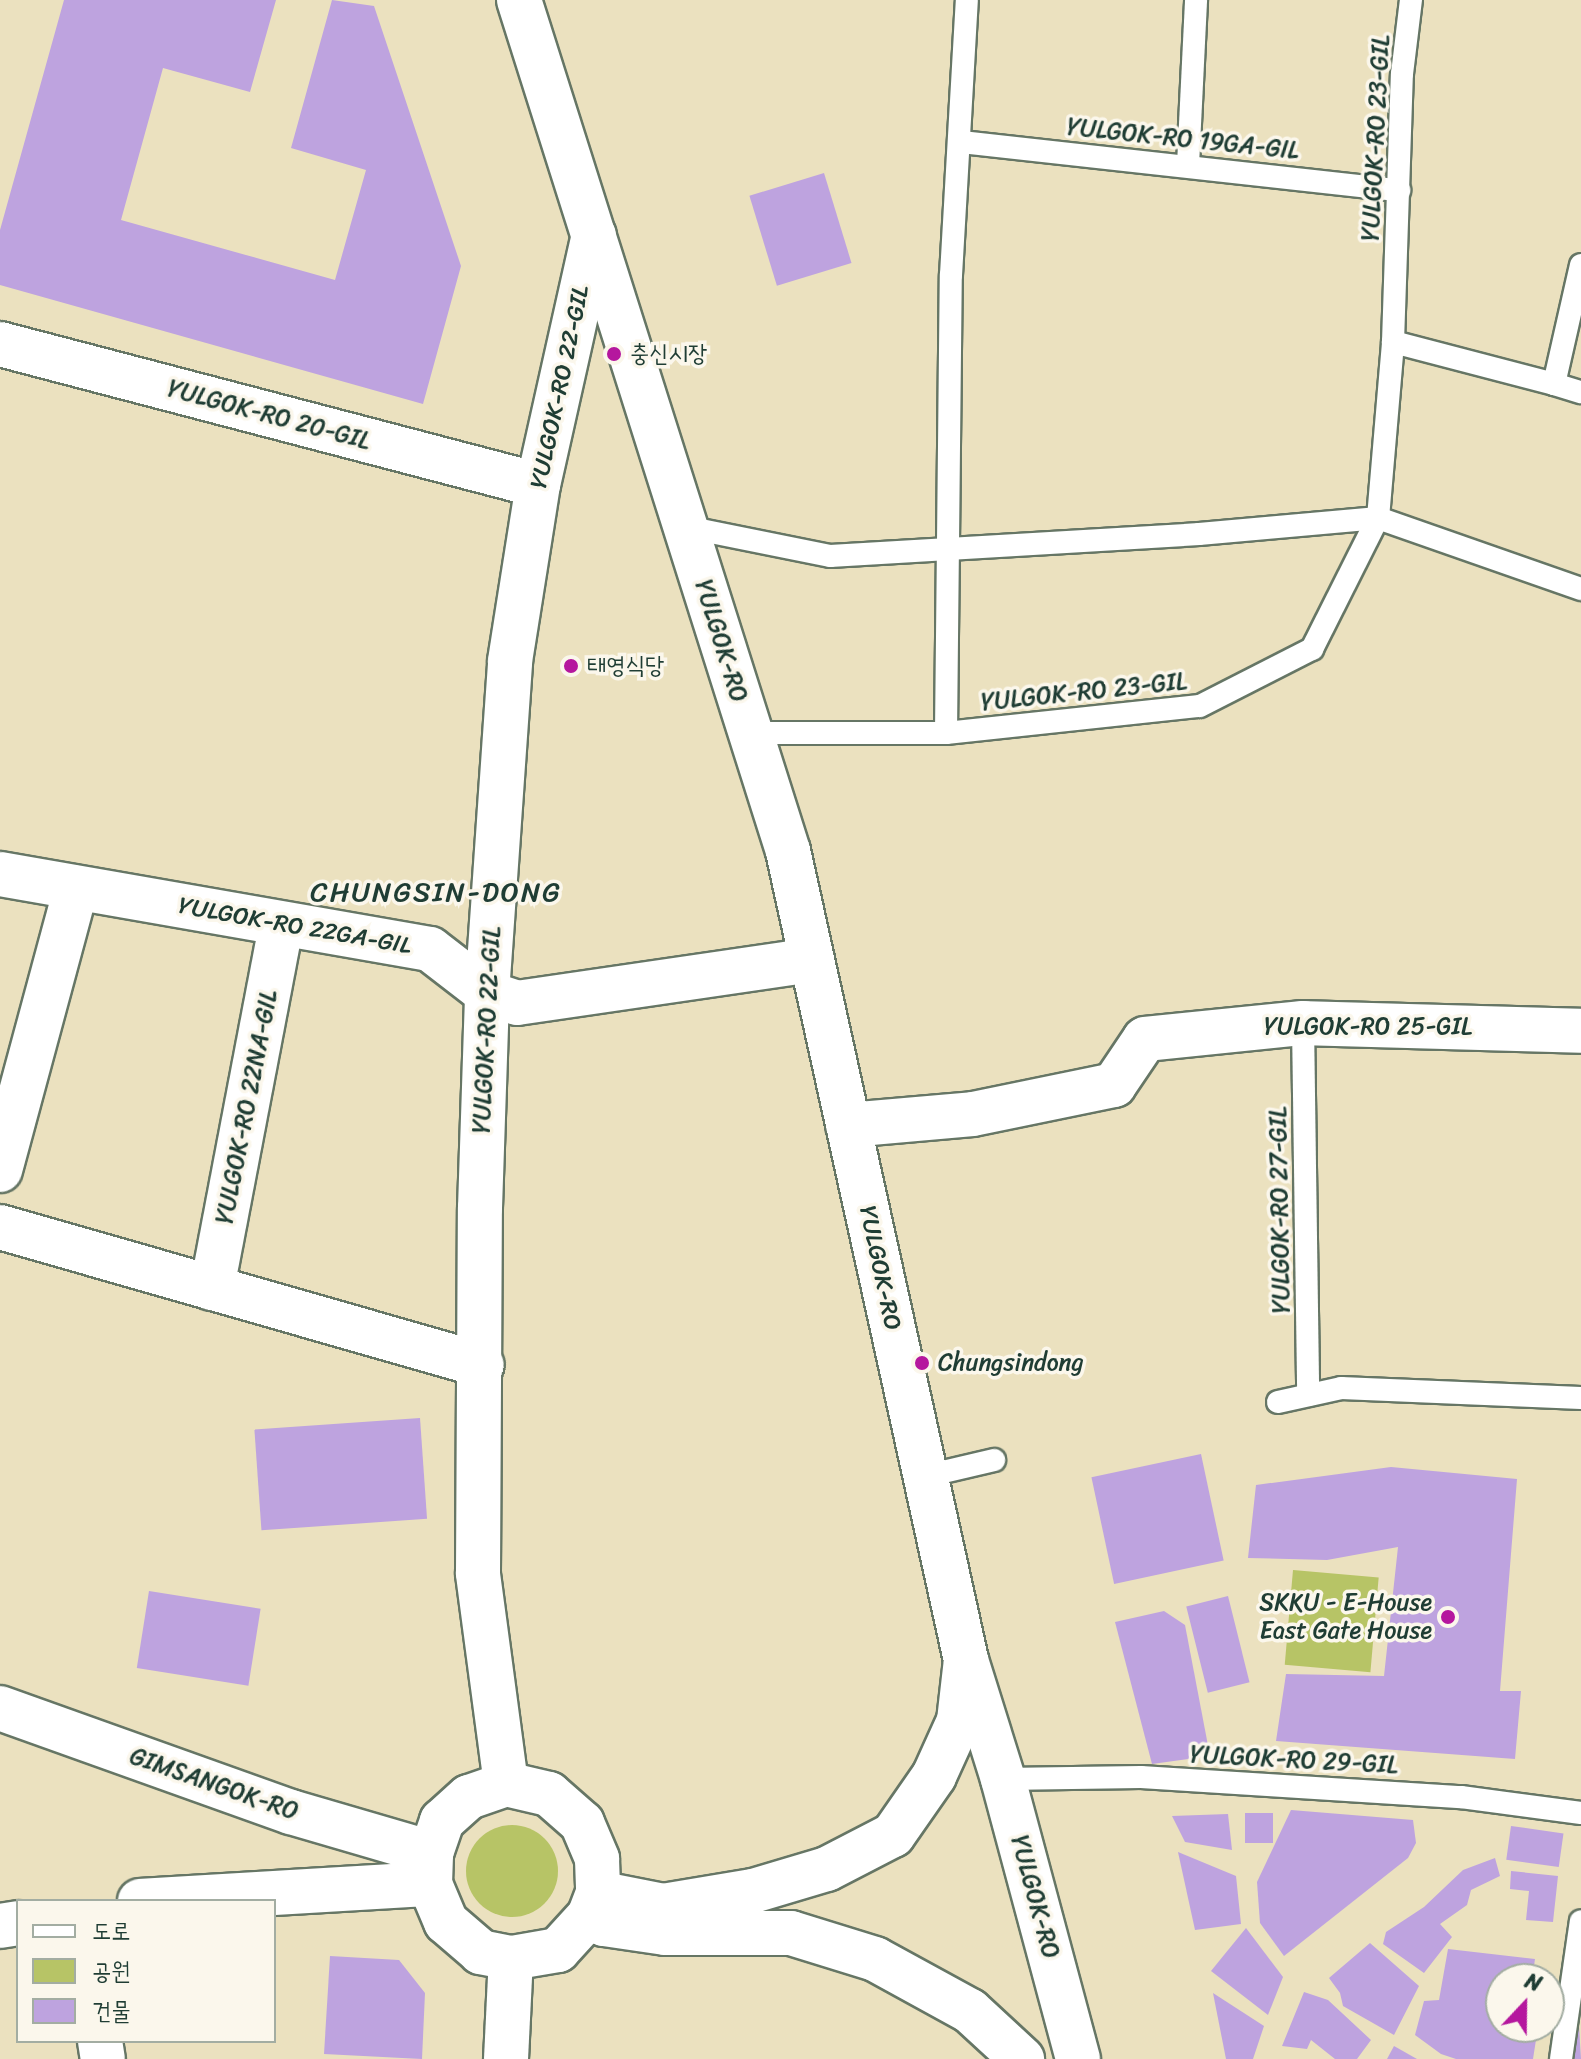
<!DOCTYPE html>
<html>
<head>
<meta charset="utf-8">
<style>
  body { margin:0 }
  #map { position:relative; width:1581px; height:2059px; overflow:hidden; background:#ebe1bf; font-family:Sriracha,"Poor Story",sans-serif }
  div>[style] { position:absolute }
  .green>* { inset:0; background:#b7c466; transform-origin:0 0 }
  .round { border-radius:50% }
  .building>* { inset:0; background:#bea3df; transform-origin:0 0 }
  .roads { filter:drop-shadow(2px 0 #667665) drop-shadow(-2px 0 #667665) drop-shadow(0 2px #667665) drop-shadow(0 -2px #667665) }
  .service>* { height:22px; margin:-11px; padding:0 11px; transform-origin:11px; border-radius:11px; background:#fff }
  .minor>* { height:44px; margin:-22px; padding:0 22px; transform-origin:22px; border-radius:22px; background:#fff }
  .tertiary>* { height:44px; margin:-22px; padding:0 22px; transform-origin:22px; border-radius:22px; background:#fff }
  .primary>* { height:44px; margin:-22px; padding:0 22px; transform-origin:22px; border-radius:22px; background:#fff }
  .dots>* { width:22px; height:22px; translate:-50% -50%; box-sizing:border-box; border:4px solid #fbf7ec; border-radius:50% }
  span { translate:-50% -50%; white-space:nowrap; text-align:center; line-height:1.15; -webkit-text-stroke:7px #fbf7ec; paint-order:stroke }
  .street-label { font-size:24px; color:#1f3d34 }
  .poi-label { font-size:24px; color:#1f3d34 }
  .left { translate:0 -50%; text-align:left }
  .right { translate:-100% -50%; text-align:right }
  .quarter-label { font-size:28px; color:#1f3d34; letter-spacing:2px }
  .legend { position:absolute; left:16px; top:1899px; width:260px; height:144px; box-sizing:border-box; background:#fbf7ec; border:2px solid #a3ada2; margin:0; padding:10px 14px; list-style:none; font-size:24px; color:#1f3d34 }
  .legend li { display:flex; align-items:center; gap:16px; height:40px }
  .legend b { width:40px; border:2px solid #a3ada2 }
  .north { position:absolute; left:1485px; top:1963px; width:80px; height:80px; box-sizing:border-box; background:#fbf7ec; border:2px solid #a3ada2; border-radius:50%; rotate:22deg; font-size:22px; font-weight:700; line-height:32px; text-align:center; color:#1f3d34 }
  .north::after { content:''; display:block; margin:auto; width:28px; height:36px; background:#b5179e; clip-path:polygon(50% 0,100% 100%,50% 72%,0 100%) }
</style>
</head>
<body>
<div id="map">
  <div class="green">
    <div style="left:1293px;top:1570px;width:86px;height:95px;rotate:5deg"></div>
    <div class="round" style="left:466px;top:1825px;width:92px;height:92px"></div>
  </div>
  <div class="building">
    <div style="clip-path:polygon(64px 0,276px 0,250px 92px,163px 68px,121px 220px,335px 280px,366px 170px,291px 148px,332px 0,374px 6px,461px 266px,423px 404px,0 285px,0 230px)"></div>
    <div style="left:824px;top:173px;width:94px;height:78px;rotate:73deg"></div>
    <div style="left:420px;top:1418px;width:101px;height:166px;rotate:86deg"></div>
    <div style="left:1201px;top:1454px;width:109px;height:112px;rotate:78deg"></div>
    <div style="clip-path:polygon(1391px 1467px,1517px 1479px,1500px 1691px,1521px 1691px,1515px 1759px,1276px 1741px,1286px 1674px,1384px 1676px,1398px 1547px,1327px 1560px,1248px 1558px,1256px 1485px)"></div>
    <div style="left:149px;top:1591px;width:113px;height:78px;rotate:9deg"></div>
    <div style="left:1228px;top:1596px;width:89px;height:43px;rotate:76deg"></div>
    <div style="clip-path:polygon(1164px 1611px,1185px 1625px,1210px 1756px,1152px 1764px,1115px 1622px)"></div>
    <div style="clip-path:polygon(1291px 1810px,1413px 1820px,1416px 1843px,1408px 1858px,1284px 1956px,1260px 1923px,1257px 1882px)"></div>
    <div style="left:1245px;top:1813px;width:28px;height:30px"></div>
    <div style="clip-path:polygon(1228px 1814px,1232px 1850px,1185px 1842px,1172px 1816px)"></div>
    <div style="left:1511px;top:1826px;width:53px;height:34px;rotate:8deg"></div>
    <div style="clip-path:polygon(1178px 1852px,1236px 1876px,1241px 1924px,1195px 1930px)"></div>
    <div style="clip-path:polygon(1495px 1858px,1500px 1876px,1471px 1890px,1467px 1905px,1440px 1924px,1452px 1937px,1424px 1973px,1383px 1944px,1386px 1932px,1424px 1907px,1463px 1870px)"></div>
    <div style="clip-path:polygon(1511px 1871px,1558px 1876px,1553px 1922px,1526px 1920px,1529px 1891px,1510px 1889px)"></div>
    <div style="clip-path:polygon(1246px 1928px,1283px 1977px,1268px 2015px,1211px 1971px)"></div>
    <div style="clip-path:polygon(1370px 1943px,1419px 1986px,1394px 2035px,1343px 2006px,1340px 1993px,1329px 1978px)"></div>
    <div style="clip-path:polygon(1448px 1949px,1535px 1959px,1532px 1979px,1501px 1979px,1501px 2027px,1538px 2027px,1533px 2059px,1456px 2059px,1441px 2054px,1415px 2035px,1424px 2001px,1439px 2000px)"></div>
    <div style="clip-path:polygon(330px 1956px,399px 1960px,425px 1993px,422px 2059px,324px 2054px)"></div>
    <div style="clip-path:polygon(1304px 1992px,1328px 2000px,1371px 2040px,1357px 2059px,1335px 2059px,1311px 2040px,1307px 2049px,1282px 2046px)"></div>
    <div style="clip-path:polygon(1213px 1993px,1264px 2026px,1253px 2059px,1226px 2059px)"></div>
    <div style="clip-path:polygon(1579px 2026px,1581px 2059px,1574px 2059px)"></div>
    <div style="clip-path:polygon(1394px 2046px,1417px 2059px,1387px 2059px)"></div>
  </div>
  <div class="roads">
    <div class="service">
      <div style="left:961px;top:142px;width:441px;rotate:6.3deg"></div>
      <div style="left:1188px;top:165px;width:165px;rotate:-87.2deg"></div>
      <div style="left:1393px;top:342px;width:166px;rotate:14.6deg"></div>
      <div style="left:1554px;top:384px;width:122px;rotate:-77.2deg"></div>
      <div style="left:1554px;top:384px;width:28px;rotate:17deg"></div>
      <div style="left:686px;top:527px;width:147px;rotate:11.4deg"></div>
      <div style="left:830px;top:556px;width:370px;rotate:-3.4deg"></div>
      <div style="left:1199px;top:534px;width:180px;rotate:-5.1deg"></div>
      <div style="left:1378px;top:518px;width:215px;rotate:19.3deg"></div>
      <div style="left:750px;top:733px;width:196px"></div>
      <div style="left:946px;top:733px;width:255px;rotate:-6.1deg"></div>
      <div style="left:1200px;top:706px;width:126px;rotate:-27deg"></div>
      <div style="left:1312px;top:649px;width:147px;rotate:-63.3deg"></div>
      <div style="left:1378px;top:518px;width:177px;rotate:-85.1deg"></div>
      <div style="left:1393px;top:342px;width:268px;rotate:-88.1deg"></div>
      <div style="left:1402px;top:74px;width:75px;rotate:-83.1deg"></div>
      <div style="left:946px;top:733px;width:458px;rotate:-89.4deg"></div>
      <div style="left:951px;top:275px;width:275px;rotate:-86.7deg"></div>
      <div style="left:1303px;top:1023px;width:372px;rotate:89.2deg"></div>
      <div style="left:1278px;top:1402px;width:65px;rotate:-12.5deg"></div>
      <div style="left:1341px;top:1388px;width:240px;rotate:2.4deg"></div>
      <div style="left:926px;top:1476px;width:70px;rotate:-13.2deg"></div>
      <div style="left:1003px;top:1779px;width:138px;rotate:-0.8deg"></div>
      <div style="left:1141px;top:1777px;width:321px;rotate:3.6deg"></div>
      <div style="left:1461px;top:1797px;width:121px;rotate:7.6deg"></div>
      <div style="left:1561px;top:2059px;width:139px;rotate:-81.8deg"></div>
    </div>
    <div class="minor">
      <div style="left:0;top:344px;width:556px;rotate:14.69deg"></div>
      <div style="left:0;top:874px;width:436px;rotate:9.9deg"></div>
      <div style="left:430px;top:949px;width:72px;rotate:37.7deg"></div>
      <div style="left:487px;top:993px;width:32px;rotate:18deg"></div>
      <div style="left:517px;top:1003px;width:298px;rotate:-8.3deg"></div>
      <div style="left:848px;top:1125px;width:125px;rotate:-5deg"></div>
      <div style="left:973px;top:1114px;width:144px;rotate:-11.6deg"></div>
      <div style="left:1114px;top:1085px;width:55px;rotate:-56deg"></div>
      <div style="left:1145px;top:1039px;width:159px;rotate:-5.8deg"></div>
      <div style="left:1303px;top:1023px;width:278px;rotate:1.6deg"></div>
      <div style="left:0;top:1170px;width:292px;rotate:-74.9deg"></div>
      <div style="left:0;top:1227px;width:501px;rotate:15.98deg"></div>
      <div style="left:212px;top:1288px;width:369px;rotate:-79.2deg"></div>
      <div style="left:506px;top:1784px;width:213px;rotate:-97.6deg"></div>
      <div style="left:478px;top:1573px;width:365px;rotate:-89.7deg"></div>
      <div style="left:480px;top:1208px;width:215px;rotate:-88.1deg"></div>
      <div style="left:487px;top:993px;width:333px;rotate:-86deg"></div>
      <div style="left:510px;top:661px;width:178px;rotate:-81deg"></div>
      <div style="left:538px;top:485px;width:256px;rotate:-77.4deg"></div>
      <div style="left:140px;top:1901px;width:290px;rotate:-3.4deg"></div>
      <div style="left:0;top:1926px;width:18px;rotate:-9deg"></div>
      <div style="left:100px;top:2041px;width:18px;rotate:81deg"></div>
    </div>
    <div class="tertiary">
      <div style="left:0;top:1708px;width:309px;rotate:19.7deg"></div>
      <div style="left:291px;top:1812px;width:146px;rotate:16.3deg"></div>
      <div style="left:506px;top:1784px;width:44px;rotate:13.1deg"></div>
      <div style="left:549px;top:1794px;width:44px;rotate:41.3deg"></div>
      <div style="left:582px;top:1823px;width:39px;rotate:67deg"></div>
      <div style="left:597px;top:1859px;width:34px;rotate:88deg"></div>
      <div style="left:598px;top:1893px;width:25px;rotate:111deg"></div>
      <div style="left:589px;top:1916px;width:46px;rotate:132.4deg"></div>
      <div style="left:558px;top:1950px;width:48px;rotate:170.3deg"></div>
      <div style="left:511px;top:1958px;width:31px;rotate:-169deg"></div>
      <div style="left:481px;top:1952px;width:46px;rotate:-139.4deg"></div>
      <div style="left:446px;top:1922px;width:41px;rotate:-112.8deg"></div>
      <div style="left:430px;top:1884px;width:31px;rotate:-88deg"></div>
      <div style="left:431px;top:1853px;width:34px;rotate:-71deg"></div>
      <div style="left:442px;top:1821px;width:36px;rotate:-42deg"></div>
      <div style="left:469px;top:1797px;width:39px;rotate:-19deg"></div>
      <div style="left:598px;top:1893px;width:66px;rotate:11.3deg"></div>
      <div style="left:663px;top:1906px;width:91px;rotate:-9.5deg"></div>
      <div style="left:753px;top:1891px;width:77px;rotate:-16.6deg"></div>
      <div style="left:827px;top:1869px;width:74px;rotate:-27.3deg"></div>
      <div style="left:893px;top:1835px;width:72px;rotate:-55.2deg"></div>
      <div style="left:934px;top:1776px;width:60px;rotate:-65.6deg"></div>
      <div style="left:959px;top:1721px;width:61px;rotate:-83.5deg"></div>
      <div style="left:506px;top:2059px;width:101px;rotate:-87.2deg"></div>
    </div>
    <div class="primary">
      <div style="left:519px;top:0;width:893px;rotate:72.46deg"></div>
      <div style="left:788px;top:851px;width:828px;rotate:77.59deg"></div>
      <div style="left:966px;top:1660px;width:125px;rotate:72.7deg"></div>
      <div style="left:1003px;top:1779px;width:290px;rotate:75deg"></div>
      <div style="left:589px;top:1916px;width:17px;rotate:28deg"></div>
      <div style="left:604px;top:1924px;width:62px;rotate:8.4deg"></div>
      <div style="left:665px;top:1933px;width:126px"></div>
      <div style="left:791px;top:1933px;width:88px;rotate:17.2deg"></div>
      <div style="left:875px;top:1959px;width:108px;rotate:28.7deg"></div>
      <div style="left:970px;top:2011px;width:71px;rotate:42.7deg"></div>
    </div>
  </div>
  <div class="dots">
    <div style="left:614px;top:354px;background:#b5179e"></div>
    <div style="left:571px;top:666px;background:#b5179e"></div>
    <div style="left:922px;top:1363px;background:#b5179e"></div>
    <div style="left:1448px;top:1617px;background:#b5179e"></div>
  </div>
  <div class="street-label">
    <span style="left:1376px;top:138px;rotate:-87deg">YULGOK-RO 23-GIL</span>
    <span style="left:1183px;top:139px;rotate:6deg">YULGOK-RO 19GA-GIL</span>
    <span style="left:560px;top:387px;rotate:-78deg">YULGOK-RO 22-GIL</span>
    <span style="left:269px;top:415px;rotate:15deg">YULGOK-RO 20-GIL</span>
    <span style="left:721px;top:641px;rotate:73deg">YULGOK-RO</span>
    <span style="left:1084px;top:692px;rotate:-6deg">YULGOK-RO 23-GIL</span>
    <span style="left:295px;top:926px;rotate:10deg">YULGOK-RO 22GA-GIL</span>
    <span style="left:1368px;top:1027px">YULGOK-RO 25-GIL</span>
    <span style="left:487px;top:1030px;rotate:-87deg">YULGOK-RO 22-GIL</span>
    <span style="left:247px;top:1107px;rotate:-79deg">YULGOK-RO 22NA-GIL</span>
    <span style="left:1280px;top:1210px;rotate:-91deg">YULGOK-RO 27-GIL</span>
    <span style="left:880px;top:1268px;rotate:78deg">YULGOK-RO</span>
    <span style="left:1294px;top:1760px;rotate:3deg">YULGOK-RO 29-GIL</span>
    <span style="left:214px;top:1784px;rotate:19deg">GIMSANGOK-RO</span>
    <span style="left:1035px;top:1897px;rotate:75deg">YULGOK-RO</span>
  </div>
  <div class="poi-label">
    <span class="left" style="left:630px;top:354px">충신시장</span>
    <span class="left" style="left:587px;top:666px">태영식당</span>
    <span class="left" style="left:938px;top:1363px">Chungsindong</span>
    <span class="right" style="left:1432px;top:1617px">SKKU - E-House<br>East Gate House</span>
  </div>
  <div class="quarter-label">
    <span style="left:436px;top:892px">CHUNGSIN-DONG</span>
  </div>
  <ul class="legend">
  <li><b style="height:10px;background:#fff"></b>도로</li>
  <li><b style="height:22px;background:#b7c466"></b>공원</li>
  <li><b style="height:22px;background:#bea3df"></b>건물</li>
  </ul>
  <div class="north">N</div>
</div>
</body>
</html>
